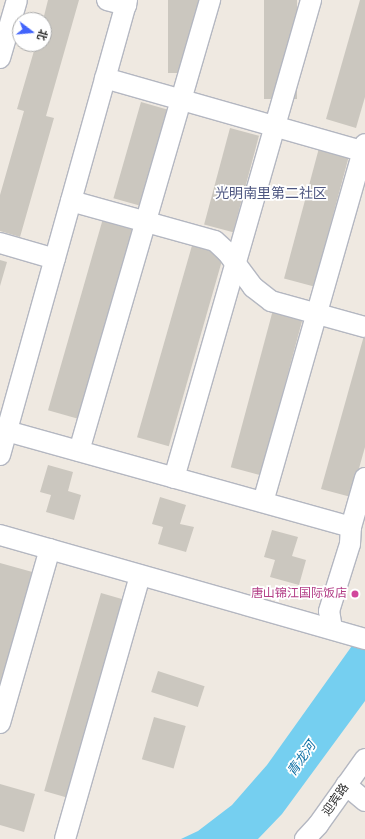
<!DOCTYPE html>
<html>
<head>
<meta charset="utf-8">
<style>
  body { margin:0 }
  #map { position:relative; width:365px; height:839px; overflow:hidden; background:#efe9e1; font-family:Helvetica,"Noto Sans SC",sans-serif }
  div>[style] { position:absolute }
  .water>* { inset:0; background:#75cff0 }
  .building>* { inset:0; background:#cbc7bf; transform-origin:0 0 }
  .roads { filter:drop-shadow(1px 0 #b4b7c1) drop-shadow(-1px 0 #b4b7c1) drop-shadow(0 1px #b4b7c1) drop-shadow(0 -1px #b4b7c1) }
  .minor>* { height:20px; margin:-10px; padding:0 10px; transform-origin:10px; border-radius:10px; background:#fff }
  .dots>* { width:11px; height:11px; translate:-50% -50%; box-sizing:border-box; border:2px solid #fff; border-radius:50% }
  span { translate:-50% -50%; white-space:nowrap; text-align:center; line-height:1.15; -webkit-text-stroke:3.5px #fff; paint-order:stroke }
  .hotel-label { font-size:12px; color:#b23c85 }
  .right { translate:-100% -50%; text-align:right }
  .street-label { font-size:12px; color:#2e2e2e }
  .water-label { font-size:13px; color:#0d6fa3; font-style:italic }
  .quarter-label { font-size:14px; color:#4d5680 }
  .north { position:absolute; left:12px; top:12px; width:40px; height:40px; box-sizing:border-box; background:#fff; border:1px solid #ababab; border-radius:50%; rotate:106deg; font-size:11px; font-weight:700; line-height:16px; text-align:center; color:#2e2e2e }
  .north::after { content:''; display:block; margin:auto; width:14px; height:18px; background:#4264fb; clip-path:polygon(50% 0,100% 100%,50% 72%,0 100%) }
</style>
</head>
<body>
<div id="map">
  <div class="water">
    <div style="clip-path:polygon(354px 643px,365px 646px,365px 701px,282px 814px,258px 839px,181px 839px,198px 831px,232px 805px,267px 765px)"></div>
  </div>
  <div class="building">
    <div style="clip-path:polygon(48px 0,79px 0,46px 116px,54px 118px,20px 237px,0 231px,0 195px,24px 111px,17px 109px,36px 44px,44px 44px,43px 20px)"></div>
    <div style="left:168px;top:0;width:32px;height:73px"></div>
    <div style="left:264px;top:0;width:33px;height:99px"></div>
    <div style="clip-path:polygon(360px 0,365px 0,365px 97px,356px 128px,326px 119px)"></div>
    <div style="left:141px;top:102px;width:29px;height:100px;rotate:16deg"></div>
    <div style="left:230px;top:128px;width:30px;height:100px;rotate:15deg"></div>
    <div style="left:319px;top:148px;width:31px;height:135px;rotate:15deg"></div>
    <div style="left:104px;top:215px;width:33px;height:203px;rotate:16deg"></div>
    <div style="left:193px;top:242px;width:33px;height:203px;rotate:16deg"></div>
    <div style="clip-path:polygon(0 260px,7px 262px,0 286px)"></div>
    <div style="left:274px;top:306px;width:31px;height:167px;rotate:15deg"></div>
    <div style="clip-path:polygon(365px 332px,365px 447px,351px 497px,321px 489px)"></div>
    <div style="clip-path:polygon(48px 465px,73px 472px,68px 491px,81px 495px,74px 520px,46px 512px,51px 495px,40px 492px)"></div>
    <div style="clip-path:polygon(160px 497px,186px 505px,180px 524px,194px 527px,186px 552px,158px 544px,163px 527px,152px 524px)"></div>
    <div style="clip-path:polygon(272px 530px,298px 537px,292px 556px,306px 560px,299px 585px,270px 577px,275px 560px,264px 557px)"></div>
    <div style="clip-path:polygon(0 563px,36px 573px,0 696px)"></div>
    <div style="left:101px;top:593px;width:37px;height:206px;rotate:16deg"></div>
    <div style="left:158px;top:671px;width:49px;height:22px;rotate:18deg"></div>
    <div style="left:154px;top:717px;width:33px;height:44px;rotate:16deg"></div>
    <div style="clip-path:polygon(0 784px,35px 794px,24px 832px,0 825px)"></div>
  </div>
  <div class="roads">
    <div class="minor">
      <div style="left:107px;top:0;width:20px;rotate:15deg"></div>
      <div style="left:0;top:58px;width:60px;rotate:-73.7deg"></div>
      <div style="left:105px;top:78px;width:270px;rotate:15.9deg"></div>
      <div style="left:71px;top:201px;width:149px;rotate:15.5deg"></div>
      <div style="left:215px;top:241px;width:16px;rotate:43deg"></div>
      <div style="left:227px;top:252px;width:44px;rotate:53.4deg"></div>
      <div style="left:253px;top:287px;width:23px;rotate:38deg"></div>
      <div style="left:271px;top:301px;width:98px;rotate:15.5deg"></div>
      <div style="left:0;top:243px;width:57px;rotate:16.2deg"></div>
      <div style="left:7px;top:431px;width:357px;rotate:15.6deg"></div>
      <div style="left:79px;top:451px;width:470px;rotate:-73.8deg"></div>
      <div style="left:0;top:455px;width:472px;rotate:-74.4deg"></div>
      <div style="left:174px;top:478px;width:497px;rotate:-74deg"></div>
      <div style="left:263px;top:502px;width:372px;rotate:-74.1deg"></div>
      <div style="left:0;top:535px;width:380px;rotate:15.9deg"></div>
      <div style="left:332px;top:629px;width:18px;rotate:-99deg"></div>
      <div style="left:329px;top:611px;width:70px;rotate:-72.6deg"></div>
      <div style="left:350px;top:544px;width:17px;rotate:-87deg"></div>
      <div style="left:351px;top:527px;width:51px;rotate:-74.1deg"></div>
      <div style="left:0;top:723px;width:181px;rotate:-74deg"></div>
      <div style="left:346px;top:785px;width:25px;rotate:40deg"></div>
      <div style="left:65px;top:839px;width:274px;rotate:-74.1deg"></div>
      <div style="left:305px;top:839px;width:19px;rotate:-47deg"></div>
      <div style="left:318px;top:825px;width:81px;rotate:-54.5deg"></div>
    </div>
  </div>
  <div class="dots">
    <div style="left:355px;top:594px;background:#d1479c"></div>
  </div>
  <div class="hotel-label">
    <span class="right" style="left:347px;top:594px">唐山锦江国际饭店</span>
  </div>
  <div class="street-label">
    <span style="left:336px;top:800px;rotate:-55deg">迎宾路</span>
  </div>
  <div class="water-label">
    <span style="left:302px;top:759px;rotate:-55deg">青龙河</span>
  </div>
  <div class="quarter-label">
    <span style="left:271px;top:193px">光明南里第二社区</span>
  </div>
  <div class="north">北</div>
</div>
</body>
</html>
